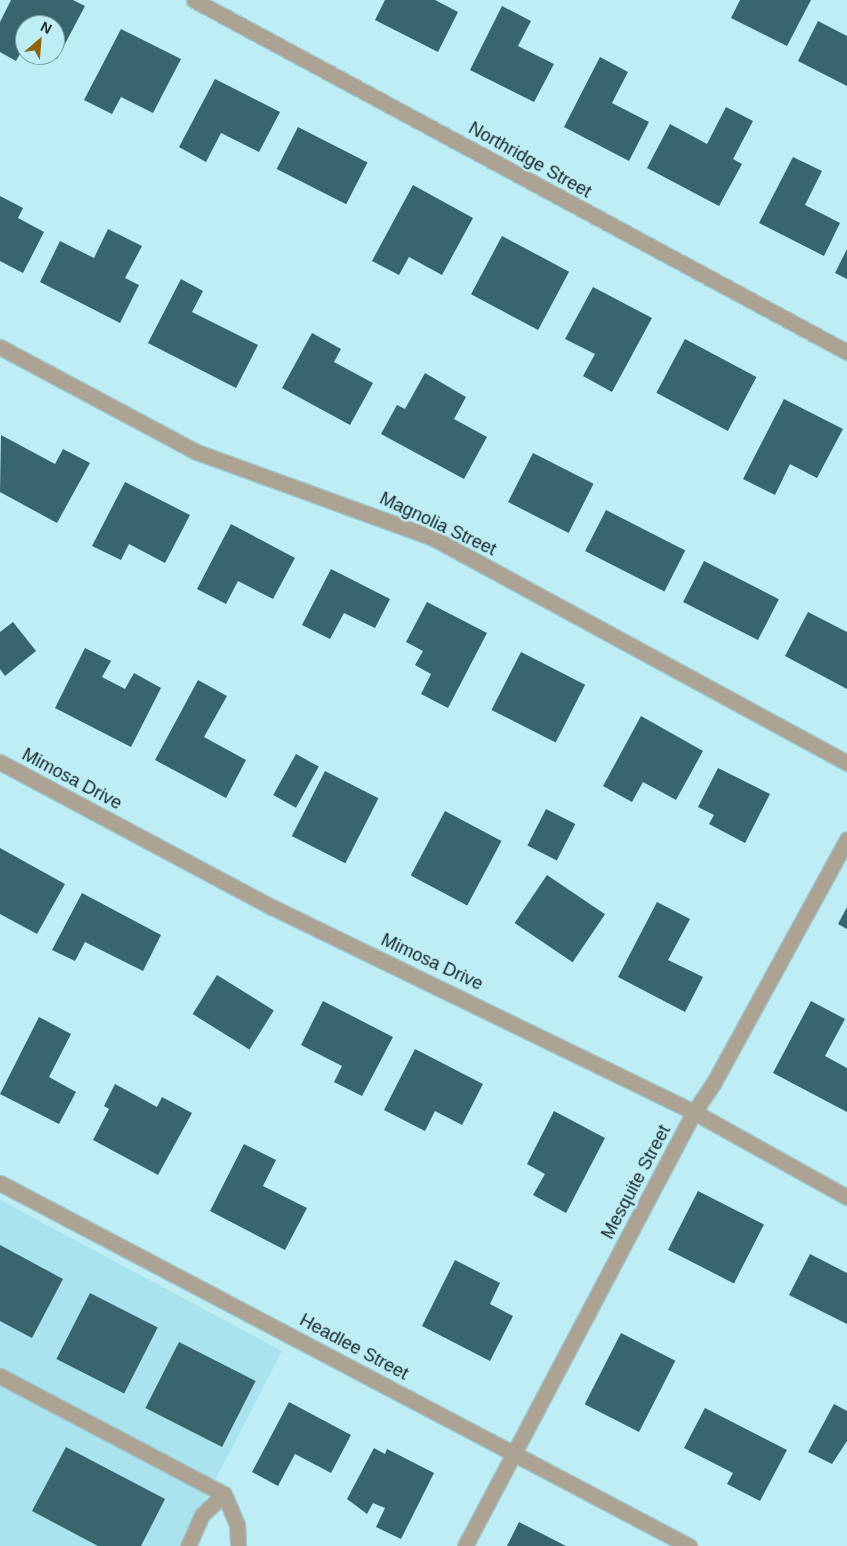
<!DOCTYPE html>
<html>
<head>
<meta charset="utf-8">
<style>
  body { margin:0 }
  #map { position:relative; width:847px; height:1546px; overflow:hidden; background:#bfedf5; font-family:Arial,sans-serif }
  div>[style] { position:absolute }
  .built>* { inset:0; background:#aae2ed }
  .building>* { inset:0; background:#38656e; transform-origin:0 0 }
  .roads { filter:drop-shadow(1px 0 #a0c9d0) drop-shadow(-1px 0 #a0c9d0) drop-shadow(0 1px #a0c9d0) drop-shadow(0 -1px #a0c9d0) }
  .minor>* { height:15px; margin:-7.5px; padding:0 7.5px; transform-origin:7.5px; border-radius:7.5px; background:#aca395 }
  span { translate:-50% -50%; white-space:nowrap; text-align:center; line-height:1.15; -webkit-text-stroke:5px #bfedf5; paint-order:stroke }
  .street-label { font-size:18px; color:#132528 }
  .north { position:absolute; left:15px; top:15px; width:50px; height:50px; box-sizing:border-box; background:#bfedf5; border:1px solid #7a9da3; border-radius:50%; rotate:27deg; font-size:14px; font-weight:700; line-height:20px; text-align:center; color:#132528 }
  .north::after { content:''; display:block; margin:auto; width:18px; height:22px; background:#90640d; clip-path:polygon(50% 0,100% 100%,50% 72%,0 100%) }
</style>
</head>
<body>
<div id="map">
  <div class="built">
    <div style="clip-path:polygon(0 1200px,282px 1351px,181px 1546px,0 1546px)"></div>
  </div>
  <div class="building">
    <div style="clip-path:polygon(11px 0,73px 0,85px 6px,57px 59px,48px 55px,55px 55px,55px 25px,25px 25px,25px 45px,16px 61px,0 52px,0 22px)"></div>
    <div style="clip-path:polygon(385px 0,435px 0,458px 12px,438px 52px,375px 20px)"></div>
    <div style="clip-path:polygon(740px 0,811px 0,787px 46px,731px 18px)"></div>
    <div style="clip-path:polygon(502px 6px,531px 21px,518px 46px,554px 64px,534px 102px,470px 70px)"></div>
    <div style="clip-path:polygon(818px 21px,847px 36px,847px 86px,798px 61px)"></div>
    <div style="clip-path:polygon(121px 29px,181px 59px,153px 113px,121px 97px,112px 114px,84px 100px)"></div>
    <div style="clip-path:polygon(600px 57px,628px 72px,612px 103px,649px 122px,629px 161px,564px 127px)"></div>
    <div style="clip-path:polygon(215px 79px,280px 112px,259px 152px,221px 133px,206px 162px,179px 147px)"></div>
    <div style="clip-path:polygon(726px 107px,753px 121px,733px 159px,742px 164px,719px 206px,647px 168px,670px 124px,707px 144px)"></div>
    <div style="left:298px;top:127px;width:78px;height:47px;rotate:27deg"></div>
    <div style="clip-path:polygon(793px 157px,822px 171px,805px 205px,840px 223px,824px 256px,759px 223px)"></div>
    <div style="clip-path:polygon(413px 185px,473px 218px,442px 275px,409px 257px,399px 275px,372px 261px)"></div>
    <div style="clip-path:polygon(0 196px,23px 208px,18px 218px,44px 232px,23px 273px,0 261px)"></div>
    <div style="clip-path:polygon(108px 229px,142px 246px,125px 278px,139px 285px,120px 323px,40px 282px,60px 241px,94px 258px)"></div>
    <div style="left:502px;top:236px;width:76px;height:66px;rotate:28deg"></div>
    <div style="clip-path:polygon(847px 249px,847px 279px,835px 273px)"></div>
    <div style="clip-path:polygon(181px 279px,203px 291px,192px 312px,258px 345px,236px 388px,148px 343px)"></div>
    <div style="clip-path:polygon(593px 287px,652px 318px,612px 392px,583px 376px,595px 354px,565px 339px)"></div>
    <div style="clip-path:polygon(312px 333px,341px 349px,334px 362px,373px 383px,350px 425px,282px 388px)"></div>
    <div style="left:685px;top:339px;width:81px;height:61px;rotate:28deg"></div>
    <div style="clip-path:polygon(425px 373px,466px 397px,454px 419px,487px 437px,464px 479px,381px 434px,397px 405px,405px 409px)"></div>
    <div style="clip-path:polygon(784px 399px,843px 429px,817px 478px,790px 464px,775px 495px,743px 479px)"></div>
    <div style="clip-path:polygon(1px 435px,55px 464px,63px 449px,90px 463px,57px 523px,0 492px)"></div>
    <div style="left:533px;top:453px;width:68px;height:55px;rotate:27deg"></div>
    <div style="clip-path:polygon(125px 482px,190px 515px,165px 563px,129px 544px,121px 560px,92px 546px)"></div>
    <div style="left:606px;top:510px;width:89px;height:46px;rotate:27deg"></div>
    <div style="clip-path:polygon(231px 524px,295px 558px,273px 599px,238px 581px,226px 604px,197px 589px)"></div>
    <div style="left:704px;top:561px;width:84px;height:46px;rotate:27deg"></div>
    <div style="clip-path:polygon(331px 569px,390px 599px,375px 628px,344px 613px,330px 639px,302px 625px)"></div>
    <div style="clip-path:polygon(427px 602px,487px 633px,448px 708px,421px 694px,431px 674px,415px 665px,423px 651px,406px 642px)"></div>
    <div style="clip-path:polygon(808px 612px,847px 632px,847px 689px,785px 656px)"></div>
    <div style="clip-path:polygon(13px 622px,36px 651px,5px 676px,0 669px,0 632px)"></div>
    <div style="clip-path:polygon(85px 648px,111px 661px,102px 677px,125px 689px,134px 673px,161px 688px,131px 747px,55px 708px)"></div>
    <div style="left:521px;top:652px;width:72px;height:65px;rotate:27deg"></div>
    <div style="clip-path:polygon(198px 680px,227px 696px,204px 737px,246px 760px,226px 798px,155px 760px)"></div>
    <div style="clip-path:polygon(641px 716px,703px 751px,676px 800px,643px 782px,632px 802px,603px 786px)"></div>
    <div style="left:296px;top:754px;width:26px;height:47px;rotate:29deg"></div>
    <div style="clip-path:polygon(718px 768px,770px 794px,745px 843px,709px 824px,714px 815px,698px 807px)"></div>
    <div style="left:325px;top:771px;width:60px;height:73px;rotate:27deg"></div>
    <div style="left:546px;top:809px;width:33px;height:41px;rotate:27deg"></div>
    <div style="left:445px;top:811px;width:64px;height:73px;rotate:28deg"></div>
    <div style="clip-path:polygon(0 848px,65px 884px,37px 934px,0 914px)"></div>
    <div style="left:547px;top:875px;width:70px;height:58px;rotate:34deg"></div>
    <div style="clip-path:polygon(82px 893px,161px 935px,143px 971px,85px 942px,75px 961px,52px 950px)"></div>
    <div style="clip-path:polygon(657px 902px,690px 919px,668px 960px,703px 977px,685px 1012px,618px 977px)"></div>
    <div style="clip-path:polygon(847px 907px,847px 929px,838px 924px)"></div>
    <div style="left:217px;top:975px;width:67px;height:46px;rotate:32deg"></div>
    <div style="clip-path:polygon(323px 1001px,393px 1037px,362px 1096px,334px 1082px,342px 1066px,301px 1045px)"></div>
    <div style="clip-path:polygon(811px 1001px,845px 1019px,825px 1056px,847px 1068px,847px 1112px,773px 1073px)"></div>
    <div style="clip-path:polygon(39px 1017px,71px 1034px,49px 1077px,76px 1092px,59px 1124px,0 1094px)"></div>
    <div style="clip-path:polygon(415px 1049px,483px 1084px,462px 1125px,435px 1111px,425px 1131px,384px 1110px)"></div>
    <div style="clip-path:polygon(115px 1084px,157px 1107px,162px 1097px,192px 1113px,158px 1175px,93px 1140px,109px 1109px,104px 1106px)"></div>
    <div style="clip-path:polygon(554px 1111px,605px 1138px,566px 1213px,533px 1195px,545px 1174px,527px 1164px)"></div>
    <div style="clip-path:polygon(244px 1144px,276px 1160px,263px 1186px,307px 1208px,285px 1250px,210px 1211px)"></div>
    <div style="left:698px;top:1191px;width:74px;height:66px;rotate:27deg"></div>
    <div style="clip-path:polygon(0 1245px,63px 1279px,32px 1338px,0 1321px)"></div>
    <div style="clip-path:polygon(810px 1254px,847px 1273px,847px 1324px,789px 1295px)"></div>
    <div style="clip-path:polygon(455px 1260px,500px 1283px,490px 1304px,513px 1316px,490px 1361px,422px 1326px)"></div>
    <div style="left:90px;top:1293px;width:76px;height:74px;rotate:27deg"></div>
    <div style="left:621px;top:1333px;width:61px;height:80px;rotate:27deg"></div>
    <div style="left:179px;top:1342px;width:86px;height:74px;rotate:27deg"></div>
    <div style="clip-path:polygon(289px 1402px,351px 1435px,331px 1473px,295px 1454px,278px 1486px,252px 1472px)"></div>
    <div style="clip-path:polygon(834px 1404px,847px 1411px,847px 1441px,832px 1464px,808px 1452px)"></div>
    <div style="clip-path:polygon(705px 1408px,787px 1450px,760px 1501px,727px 1484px,733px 1473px,684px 1448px)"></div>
    <div style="clip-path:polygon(66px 1447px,165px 1499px,141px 1546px,98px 1546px,32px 1511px)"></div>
    <div style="clip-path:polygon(374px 1448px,385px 1454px,387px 1449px,434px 1473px,401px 1539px,376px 1527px,385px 1508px,373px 1503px,367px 1514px,347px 1499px)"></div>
    <div style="clip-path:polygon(519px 1522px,566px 1546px,507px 1546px)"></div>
  </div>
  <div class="roads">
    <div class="minor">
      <div style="left:194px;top:0;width:742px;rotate:28.33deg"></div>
      <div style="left:0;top:347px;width:223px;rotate:28.1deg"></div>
      <div style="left:197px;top:452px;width:251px;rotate:20deg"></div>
      <div style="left:433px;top:538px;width:471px;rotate:28.5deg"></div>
      <div style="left:0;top:762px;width:308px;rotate:28.1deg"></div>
      <div style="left:272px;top:907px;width:469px;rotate:25.9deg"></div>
      <div style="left:694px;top:1112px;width:175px;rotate:29.1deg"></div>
      <div style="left:0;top:1183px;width:779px;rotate:27.78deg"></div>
      <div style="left:0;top:1376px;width:253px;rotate:27.8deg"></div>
      <div style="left:188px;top:1546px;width:34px;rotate:-66deg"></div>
      <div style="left:202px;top:1515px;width:30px;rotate:-44deg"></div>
      <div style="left:224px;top:1494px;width:33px;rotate:67deg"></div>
      <div style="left:237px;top:1524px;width:22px;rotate:87deg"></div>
      <div style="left:465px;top:1546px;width:491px;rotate:-62.2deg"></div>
      <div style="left:694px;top:1112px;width:34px;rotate:-56deg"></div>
      <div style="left:713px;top:1084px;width:279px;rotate:-61.3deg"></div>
    </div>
  </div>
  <div class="street-label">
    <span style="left:530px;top:160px;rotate:29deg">Northridge Street</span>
    <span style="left:438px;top:524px;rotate:25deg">Magnolia Street</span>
    <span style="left:72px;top:779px;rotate:28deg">Mimosa Drive</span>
    <span style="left:432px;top:962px;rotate:25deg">Mimosa Drive</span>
    <span style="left:636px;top:1182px;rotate:-62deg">Mesquite Street</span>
    <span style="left:354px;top:1347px;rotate:28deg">Headlee Street</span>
  </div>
  <div class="north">N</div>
</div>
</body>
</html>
